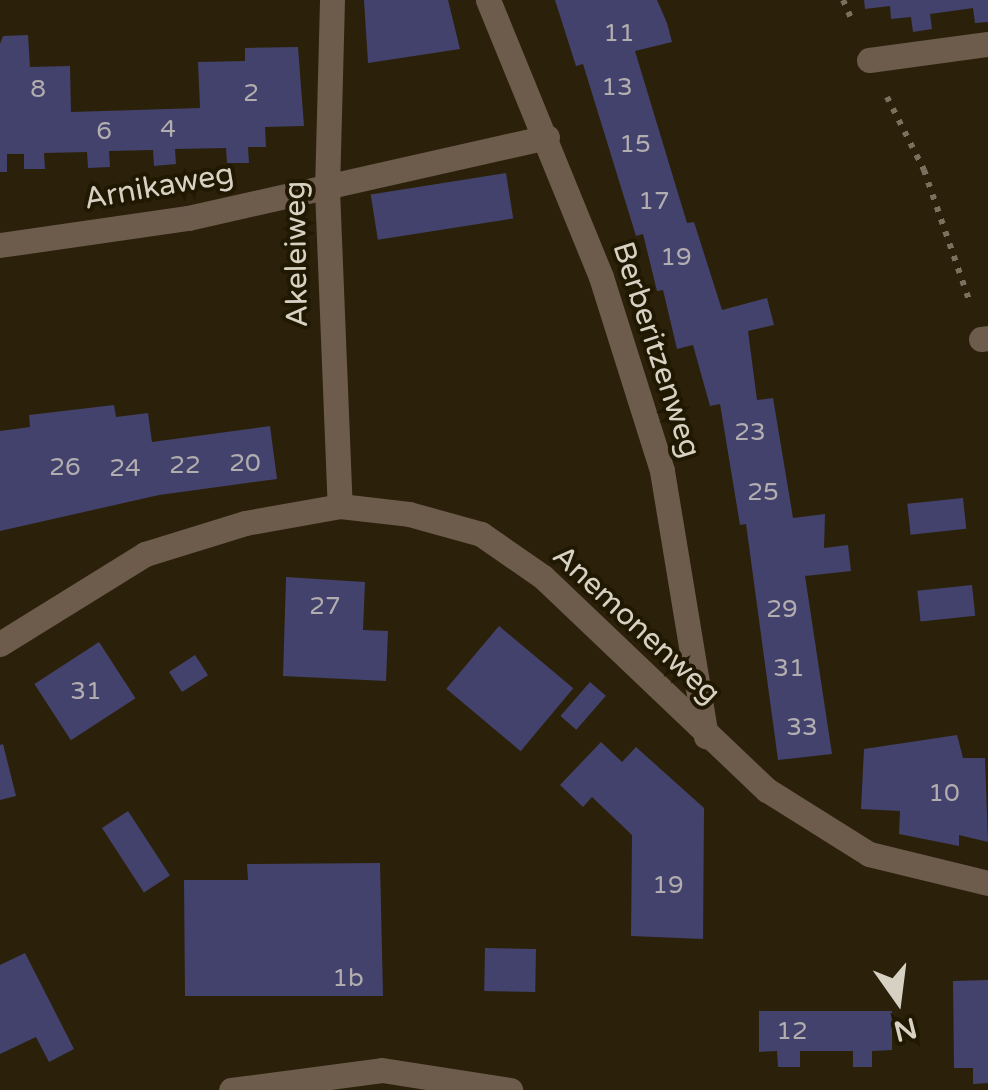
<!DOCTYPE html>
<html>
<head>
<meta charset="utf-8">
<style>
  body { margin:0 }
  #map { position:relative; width:988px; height:1090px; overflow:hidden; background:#2b210a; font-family:"Varela Round",sans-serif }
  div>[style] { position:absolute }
  .building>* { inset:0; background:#42426d; transform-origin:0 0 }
  .path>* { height:6px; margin-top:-3px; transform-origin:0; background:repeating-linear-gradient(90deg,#79715e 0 5px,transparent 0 13px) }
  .minor>* { height:25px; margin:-12.5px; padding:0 12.5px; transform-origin:12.5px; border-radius:12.5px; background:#6d5b4c }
  .tertiary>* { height:25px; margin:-12.5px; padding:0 12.5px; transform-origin:12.5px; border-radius:12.5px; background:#6d5b4c }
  span { translate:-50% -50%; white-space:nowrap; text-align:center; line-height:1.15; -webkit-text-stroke:8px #211802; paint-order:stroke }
  .number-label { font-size:25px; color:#b2adae }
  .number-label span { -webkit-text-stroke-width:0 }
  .street-label { font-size:30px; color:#d7d1c3 }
  .north { position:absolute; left:848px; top:950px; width:100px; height:100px; -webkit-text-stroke:8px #211802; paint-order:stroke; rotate:166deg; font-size:28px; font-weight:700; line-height:40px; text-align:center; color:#d7d1c3 }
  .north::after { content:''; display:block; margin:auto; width:35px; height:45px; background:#d7d1c3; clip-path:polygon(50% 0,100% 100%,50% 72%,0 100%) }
</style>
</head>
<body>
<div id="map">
  <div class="building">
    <div style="clip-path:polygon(364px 0,448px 0,460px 49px,368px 63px)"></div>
    <div style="clip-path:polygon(555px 0,657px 0,667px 23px,672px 42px,635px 51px,687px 223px,694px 222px,722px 310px,767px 298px,774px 325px,748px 331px,757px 400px,773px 398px,793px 518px,825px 514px,824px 548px,848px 545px,851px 571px,805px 576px,832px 754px,778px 760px,746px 524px,740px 525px,720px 404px,710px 406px,693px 345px,677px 349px,663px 290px,657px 291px,643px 234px,636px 236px,583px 64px,576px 66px)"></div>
    <div style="clip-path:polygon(864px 0,988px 0,988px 22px,975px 23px,973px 8px,959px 10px,930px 14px,932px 29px,913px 32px,911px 17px,891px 19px,890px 6px,865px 9px)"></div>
    <div style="clip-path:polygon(28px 35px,30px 67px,70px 66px,71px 112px,200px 108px,198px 62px,245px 61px,245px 48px,298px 47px,304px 126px,265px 127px,266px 147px,248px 147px,249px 163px,227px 163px,226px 148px,175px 149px,176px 164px,154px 166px,153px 150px,109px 151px,110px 167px,88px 168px,87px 152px,44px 153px,45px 169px,24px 169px,24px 154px,7px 154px,7px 172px,0 172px,0 44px,3px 36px)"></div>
    <div style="left:506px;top:173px;width:46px;height:137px;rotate:81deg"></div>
    <div style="clip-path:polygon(114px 405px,116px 417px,148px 413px,152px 442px,270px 426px,277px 479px,159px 495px,0 531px,0 431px,30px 427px,29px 415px)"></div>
    <div style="left:963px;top:498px;width:31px;height:56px;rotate:84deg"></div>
    <div style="clip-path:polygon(286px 577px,365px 582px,363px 630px,388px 631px,386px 681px,283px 676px)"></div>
    <div style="left:972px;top:585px;width:31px;height:55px;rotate:84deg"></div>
    <div style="left:499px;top:626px;width:97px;height:82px;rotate:40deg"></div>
    <div style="left:99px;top:642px;width:67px;height:77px;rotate:57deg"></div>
    <div style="left:195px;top:655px;width:24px;height:31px;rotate:57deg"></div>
    <div style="left:590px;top:682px;width:21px;height:45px;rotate:41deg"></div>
    <div style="clip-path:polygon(957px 735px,963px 758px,985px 758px,988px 842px,959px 835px,959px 846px,899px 834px,900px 811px,861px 809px,864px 749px)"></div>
    <div style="clip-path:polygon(601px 742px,622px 762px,636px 747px,704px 808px,703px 939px,631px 936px,632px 835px,592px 797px,583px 807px,560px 785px)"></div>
    <div style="clip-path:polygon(3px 744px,16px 796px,0 800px,0 745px)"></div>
    <div style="left:128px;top:811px;width:77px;height:31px;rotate:57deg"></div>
    <div style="clip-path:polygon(380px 863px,383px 996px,185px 996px,184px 880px,248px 880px,247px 864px)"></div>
    <div style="left:485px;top:948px;width:51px;height:43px;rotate:1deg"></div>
    <div style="clip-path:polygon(25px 953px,74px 1049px,49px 1062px,36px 1037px,0 1054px,0 965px)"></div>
    <div style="clip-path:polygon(988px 980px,988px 1083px,973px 1084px,973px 1068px,954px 1068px,953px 981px)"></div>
    <div style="clip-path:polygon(759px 1011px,892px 1011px,892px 1050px,872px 1051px,872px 1067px,853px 1067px,853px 1051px,800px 1051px,800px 1067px,778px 1067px,777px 1051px,759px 1052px)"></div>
  </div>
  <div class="path">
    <div style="left:843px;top:0;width:24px;rotate:66deg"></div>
    <div style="left:887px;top:97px;width:82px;rotate:63.1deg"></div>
    <div style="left:924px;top:170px;width:141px;rotate:70.9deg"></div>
  </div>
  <div class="minor">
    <div style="left:332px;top:0;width:189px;rotate:91.5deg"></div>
    <div style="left:327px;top:189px;width:317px;rotate:87.7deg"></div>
    <div style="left:488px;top:0;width:299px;rotate:67.8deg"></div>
    <div style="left:601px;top:277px;width:203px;rotate:72.5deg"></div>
    <div style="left:662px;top:471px;width:269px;rotate:80.6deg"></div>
    <div style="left:869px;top:60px;width:120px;rotate:-7.7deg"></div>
    <div style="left:0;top:245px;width:190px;rotate:-8.2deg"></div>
    <div style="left:188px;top:218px;width:368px;rotate:-12.7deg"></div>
    <div style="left:981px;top:339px;width:7px;rotate:-8deg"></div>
    <div style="left:0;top:644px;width:171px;rotate:-31.8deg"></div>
    <div style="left:145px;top:554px;width:105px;rotate:-17.2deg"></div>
    <div style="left:245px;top:523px;width:97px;rotate:-10.1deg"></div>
    <div style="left:340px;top:506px;width:69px;rotate:6.6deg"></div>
    <div style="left:409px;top:514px;width:75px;rotate:15.5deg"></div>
    <div style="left:481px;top:534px;width:75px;rotate:34.7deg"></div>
    <div style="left:543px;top:577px;width:309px;rotate:43.6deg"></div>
    <div style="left:767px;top:790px;width:120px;rotate:32.1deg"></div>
    <div style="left:869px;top:854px;width:122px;rotate:13.7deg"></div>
  </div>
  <div class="tertiary">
    <div style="left:231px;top:1090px;width:152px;rotate:-7.5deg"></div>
    <div style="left:382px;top:1070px;width:130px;rotate:8.9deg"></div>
  </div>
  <div class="number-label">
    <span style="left:619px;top:33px">11</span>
    <span style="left:617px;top:87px">13</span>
    <span style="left:38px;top:89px">8</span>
    <span style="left:251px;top:93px">2</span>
    <span style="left:168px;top:129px">4</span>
    <span style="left:104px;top:131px">6</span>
    <span style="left:635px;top:144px">15</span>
    <span style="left:654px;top:201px">17</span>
    <span style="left:676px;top:257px">19</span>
    <span style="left:750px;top:432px">23</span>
    <span style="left:245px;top:463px">20</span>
    <span style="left:185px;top:465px">22</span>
    <span style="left:65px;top:467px">26</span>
    <span style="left:125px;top:468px">24</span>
    <span style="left:763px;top:492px">25</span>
    <span style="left:325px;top:606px">27</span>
    <span style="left:782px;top:609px">29</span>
    <span style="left:789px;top:668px">31</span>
    <span style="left:86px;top:691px">31</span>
    <span style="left:802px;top:727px">33</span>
    <span style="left:944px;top:793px">10</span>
    <span style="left:668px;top:885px">19</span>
    <span style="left:348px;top:978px">1b</span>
    <span style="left:792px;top:1031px">12</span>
  </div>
  <div class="street-label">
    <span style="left:159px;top:187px;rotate:-10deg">Arnikaweg</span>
    <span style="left:297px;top:254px;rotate:-91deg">Akeleiweg</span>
    <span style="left:656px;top:350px;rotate:72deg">Berberitzenweg</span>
    <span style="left:636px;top:625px;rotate:43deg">Anemonenweg</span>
  </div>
  <div class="north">N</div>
</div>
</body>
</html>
